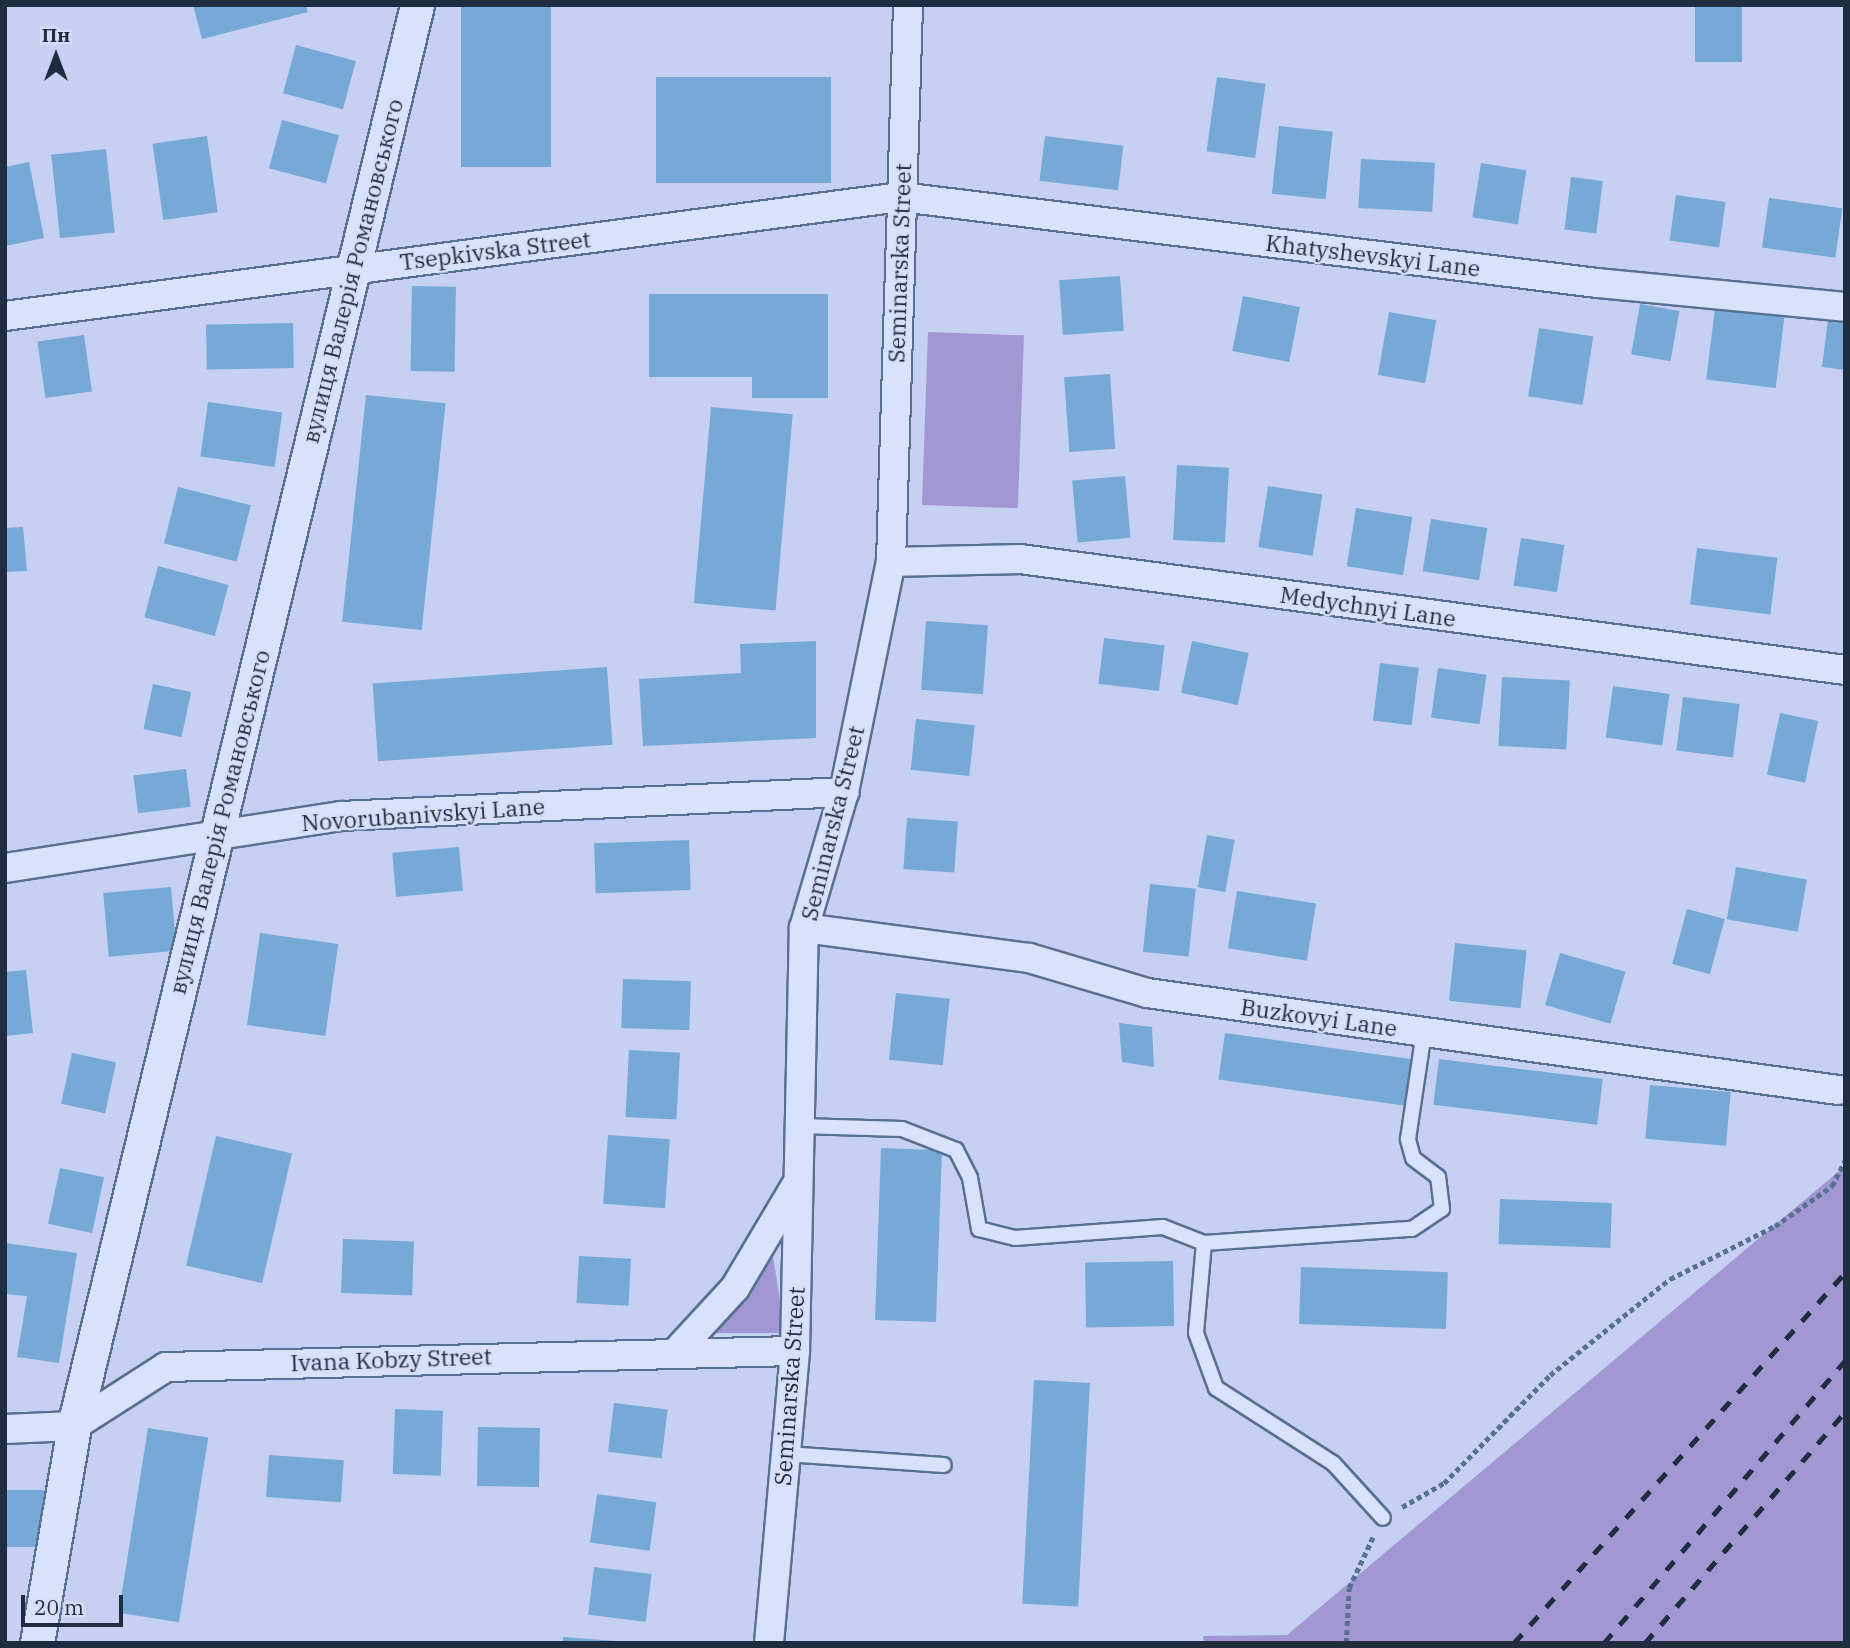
<!DOCTYPE html>
<html>
<head>
<meta charset="utf-8">
<style>
  body { margin:0 }
  #map { position:relative; width:1850px; height:1648px; overflow:hidden; background:#c5d0f3; font-family:"IBM Plex Serif",serif }
  div>[style] { position:absolute }
  .green>* { inset:0; background:#a197d3; transform-origin:0 0 }
  .building>* { inset:0; background:#76a9d5; transform-origin:0 0 }
  .path>* { height:4.5px; margin-top:-2.25px; transform-origin:0; background:repeating-linear-gradient(90deg,#587091 0 5px,transparent 0 8.5px) }
  .roads { filter:drop-shadow(2px 0 #587091) drop-shadow(-2px 0 #587091) drop-shadow(0 2px #587091) drop-shadow(0 -2px #587091) }
  .service>* { height:14px; margin:-7px; padding:0 7px; transform-origin:7px; border-radius:7px; background:#d9e2fc }
  .minor>* { height:28px; margin:-14px; padding:0 14px; transform-origin:14px; border-radius:14px; background:#d9e2fc }
  .tertiary>* { height:33px; margin:-16.5px; padding:0 16.5px; transform-origin:16.5px; border-radius:16.5px; background:#d9e2fc }
  .rail>* { height:5px; margin-top:-2.5px; transform-origin:0; background:repeating-linear-gradient(90deg,#1e2d3f 0 12px,transparent 0 24px) }
  span { translate:-50% -50%; white-space:nowrap; text-align:center; line-height:1.15; -webkit-text-stroke:5px #d5def9; paint-order:stroke }
  .street-label { font-size:23px; color:#1e2d3f }
  .frame { position:absolute; inset:0; border:7px solid #1e2d3f; pointer-events:none }
  .north { position:absolute; left:21px; top:21px; width:70px; height:70px; -webkit-text-stroke:5px #d5def9; paint-order:stroke; rotate:0deg; font-size:19px; font-weight:700; line-height:28px; text-align:center; color:#1e2d3f }
  .north::after { content:''; display:block; margin:auto; width:24px; height:32px; background:#1e2d3f; clip-path:polygon(50% 0,100% 100%,50% 72%,0 100%) }
  .scale { position:absolute; left:21px; top:1595px; width:102px; height:32px; box-sizing:border-box; border:4px solid #1e2d3f; border-top:0; padding-left:9px; font-size:21px; line-height:24px; white-space:nowrap; color:#1e2d3f; -webkit-text-stroke:5px #d5def9; paint-order:stroke }
</style>
</head>
<body>
<div id="map">
  <div class="green">
    <div style="left:928px;top:332px;width:96px;height:173px;rotate:2deg"></div>
    <div style="clip-path:polygon(1845px 1166px,1845px 1643px,1204px 1643px,1203px 1636px,1287px 1635px)"></div>
    <div style="clip-path:polygon(773px 1256px,785px 1333px,716px 1333px)"></div>
  </div>
  <div class="building">
    <div style="clip-path:polygon(193px 5px,306px 5px,308px 12px,202px 39px)"></div>
    <div style="left:461px;top:5px;width:90px;height:162px"></div>
    <div style="left:1695px;top:5px;width:47px;height:57px"></div>
    <div style="left:296px;top:45px;width:62px;height:50px;rotate:15deg"></div>
    <div style="left:656px;top:77px;width:175px;height:106px"></div>
    <div style="left:1217px;top:77px;width:49px;height:75px;rotate:8deg"></div>
    <div style="left:282px;top:120px;width:59px;height:50px;rotate:15deg"></div>
    <div style="left:1279px;top:126px;width:54px;height:68px;rotate:6deg"></div>
    <div style="left:207px;top:136px;width:77px;height:55px;rotate:82deg"></div>
    <div style="left:1045px;top:136px;width:79px;height:45px;rotate:7deg"></div>
    <div style="left:106px;top:149px;width:84px;height:55px;rotate:84deg"></div>
    <div style="left:1361px;top:159px;width:74px;height:49px;rotate:3deg"></div>
    <div style="clip-path:polygon(29px 162px,44px 238px,5px 246px,5px 167px)"></div>
    <div style="left:1481px;top:163px;width:46px;height:55px;rotate:9deg"></div>
    <div style="left:1571px;top:177px;width:32px;height:53px;rotate:7deg"></div>
    <div style="left:1676px;top:195px;width:50px;height:46px;rotate:8deg"></div>
    <div style="left:1769px;top:198px;width:74px;height:50px;rotate:8deg"></div>
    <div style="left:1120px;top:276px;width:55px;height:61px;rotate:86deg"></div>
    <div style="left:412px;top:286px;width:44px;height:85px;rotate:1deg"></div>
    <div style="clip-path:polygon(649px 294px,828px 294px,828px 398px,752px 398px,752px 377px,649px 377px)"></div>
    <div style="left:1243px;top:296px;width:58px;height:56px;rotate:11deg"></div>
    <div style="left:1640px;top:304px;width:40px;height:51px;rotate:10deg"></div>
    <div style="left:1715px;top:308px;width:70px;height:72px;rotate:7deg"></div>
    <div style="left:1389px;top:312px;width:48px;height:64px;rotate:10deg"></div>
    <div style="clip-path:polygon(1828px 319px,1845px 321px,1845px 370px,1822px 367px)"></div>
    <div style="left:293px;top:323px;width:45px;height:87px;rotate:89deg"></div>
    <div style="left:1539px;top:328px;width:55px;height:69px;rotate:9deg"></div>
    <div style="left:84px;top:335px;width:57px;height:47px;rotate:82deg"></div>
    <div style="left:1110px;top:374px;width:75px;height:46px;rotate:86deg"></div>
    <div style="left:366px;top:395px;width:80px;height:228px;rotate:6deg"></div>
    <div style="left:208px;top:402px;width:75px;height:55px;rotate:8deg"></div>
    <div style="left:711px;top:407px;width:82px;height:197px;rotate:5deg"></div>
    <div style="left:1177px;top:465px;width:52px;height:75px;rotate:3deg"></div>
    <div style="left:1125px;top:476px;width:62px;height:53px;rotate:85deg"></div>
    <div style="left:1268px;top:486px;width:55px;height:62px;rotate:9deg"></div>
    <div style="left:178px;top:487px;width:75px;height:58px;rotate:14deg"></div>
    <div style="left:1356px;top:508px;width:57px;height:59px;rotate:9deg"></div>
    <div style="left:1431px;top:519px;width:57px;height:53px;rotate:9deg"></div>
    <div style="clip-path:polygon(23px 527px,27px 571px,5px 572px,5px 528px)"></div>
    <div style="left:1521px;top:538px;width:44px;height:48px;rotate:9deg"></div>
    <div style="left:1697px;top:548px;width:81px;height:57px;rotate:7deg"></div>
    <div style="left:158px;top:566px;width:73px;height:53px;rotate:15deg"></div>
    <div style="left:926px;top:621px;width:62px;height:69px;rotate:4deg"></div>
    <div style="left:1104px;top:638px;width:61px;height:46px;rotate:7deg"></div>
    <div style="clip-path:polygon(816px 641px,816px 738px,643px 746px,639px 679px,741px 673px,740px 644px)"></div>
    <div style="left:1192px;top:641px;width:58px;height:53px;rotate:12deg"></div>
    <div style="left:1380px;top:663px;width:39px;height:58px;rotate:7deg"></div>
    <div style="left:607px;top:667px;width:78px;height:235px;rotate:86deg"></div>
    <div style="left:1438px;top:668px;width:49px;height:50px;rotate:8deg"></div>
    <div style="left:1502px;top:677px;width:68px;height:69px;rotate:3deg"></div>
    <div style="left:153px;top:684px;width:39px;height:46px;rotate:12deg"></div>
    <div style="left:1613px;top:686px;width:57px;height:52px;rotate:8deg"></div>
    <div style="left:1683px;top:697px;width:57px;height:54px;rotate:7deg"></div>
    <div style="left:1780px;top:713px;width:39px;height:63px;rotate:12deg"></div>
    <div style="left:916px;top:719px;width:59px;height:51px;rotate:6deg"></div>
    <div style="left:186px;top:769px;width:38px;height:53px;rotate:83deg"></div>
    <div style="left:907px;top:818px;width:51px;height:51px;rotate:4deg"></div>
    <div style="left:1207px;top:835px;width:28px;height:53px;rotate:10deg"></div>
    <div style="left:689px;top:840px;width:50px;height:95px;rotate:88deg"></div>
    <div style="left:459px;top:847px;width:44px;height:67px;rotate:85deg"></div>
    <div style="left:1736px;top:867px;width:72px;height:53px;rotate:10deg"></div>
    <div style="left:1150px;top:884px;width:46px;height:68px;rotate:6deg"></div>
    <div style="left:171px;top:887px;width:64px;height:68px;rotate:85deg"></div>
    <div style="left:1237px;top:891px;width:80px;height:58px;rotate:9deg"></div>
    <div style="left:1687px;top:909px;width:39px;height:57px;rotate:15deg"></div>
    <div style="left:260px;top:933px;width:79px;height:93px;rotate:8deg"></div>
    <div style="left:1455px;top:943px;width:72px;height:58px;rotate:6deg"></div>
    <div style="left:1560px;top:953px;width:68px;height:54px;rotate:16deg"></div>
    <div style="clip-path:polygon(26px 970px,33px 1033px,5px 1036px,5px 972px)"></div>
    <div style="left:623px;top:979px;width:68px;height:49px;rotate:2deg"></div>
    <div style="left:896px;top:993px;width:54px;height:67px;rotate:6deg"></div>
    <div style="clip-path:polygon(1119px 1023px,1152px 1027px,1154px 1067px,1122px 1062px)"></div>
    <div style="left:1225px;top:1033px;width:189px;height:47px;rotate:8deg"></div>
    <div style="left:629px;top:1050px;width:51px;height:67px;rotate:3deg"></div>
    <div style="left:72px;top:1053px;width:45px;height:52px;rotate:12deg"></div>
    <div style="left:1439px;top:1059px;width:165px;height:46px;rotate:7deg"></div>
    <div style="left:1650px;top:1085px;width:81px;height:54px;rotate:5deg"></div>
    <div style="left:608px;top:1135px;width:62px;height:69px;rotate:4deg"></div>
    <div style="left:216px;top:1136px;width:78px;height:133px;rotate:13deg"></div>
    <div style="left:881px;top:1148px;width:61px;height:172px;rotate:2deg"></div>
    <div style="left:60px;top:1168px;width:45px;height:57px;rotate:12deg"></div>
    <div style="left:1500px;top:1199px;width:112px;height:45px;rotate:2deg"></div>
    <div style="left:343px;top:1239px;width:71px;height:54px;rotate:2deg"></div>
    <div style="clip-path:polygon(5px 1243px,77px 1253px,59px 1363px,17px 1357px,27px 1296px,5px 1294px)"></div>
    <div style="left:579px;top:1256px;width:52px;height:47px;rotate:3deg"></div>
    <div style="left:1173px;top:1261px;width:65px;height:88px;rotate:89deg"></div>
    <div style="left:1301px;top:1267px;width:147px;height:57px;rotate:2deg"></div>
    <div style="left:1034px;top:1380px;width:56px;height:224px;rotate:3deg"></div>
    <div style="left:614px;top:1403px;width:54px;height:49px;rotate:7deg"></div>
    <div style="left:395px;top:1409px;width:48px;height:65px;rotate:2deg"></div>
    <div style="left:478px;top:1427px;width:62px;height:59px;rotate:1deg"></div>
    <div style="left:148px;top:1428px;width:61px;height:187px;rotate:9deg"></div>
    <div style="left:269px;top:1455px;width:75px;height:42px;rotate:4deg"></div>
    <div style="left:5px;top:1490px;width:39px;height:57px"></div>
    <div style="left:597px;top:1494px;width:60px;height:49px;rotate:8deg"></div>
    <div style="left:594px;top:1567px;width:58px;height:48px;rotate:7deg"></div>
    <div style="clip-path:polygon(563px 1637px,616px 1641px,616px 1643px,563px 1643px)"></div>
  </div>
  <div class="path">
    <div style="left:1402px;top:1507px;width:48px;rotate:-29.7deg"></div>
    <div style="left:1444px;top:1483px;width:151px;rotate:-45.5deg"></div>
    <div style="left:1550px;top:1375px;width:154px;rotate:-38.7deg"></div>
    <div style="left:1670px;top:1279px;width:118px;rotate:-26.8deg"></div>
    <div style="left:1775px;top:1226px;width:70px;rotate:-35.1deg"></div>
    <div style="left:1832px;top:1186px;width:28px;rotate:-63deg"></div>
    <div style="left:1346px;top:1643px;width:55px;rotate:-86.9deg"></div>
    <div style="left:1349px;top:1588px;width:56px;rotate:-64.8deg"></div>
  </div>
  <div class="roads">
    <div class="service">
      <div style="left:800px;top:1126px;width:102px;rotate:1.7deg"></div>
      <div style="left:902px;top:1129px;width:58px;rotate:21.3deg"></div>
      <div style="left:956px;top:1150px;width:31px;rotate:63deg"></div>
      <div style="left:970px;top:1178px;width:52px;rotate:80deg"></div>
      <div style="left:979px;top:1229px;width:37px;rotate:14deg"></div>
      <div style="left:1015px;top:1238px;width:148px;rotate:-4.3deg"></div>
      <div style="left:1163px;top:1227px;width:44px;rotate:21.3deg"></div>
      <div style="left:1204px;top:1243px;width:90px;rotate:95.1deg"></div>
      <div style="left:1196px;top:1333px;width:59px;rotate:70deg"></div>
      <div style="left:1216px;top:1388px;width:139px;rotate:32.7deg"></div>
      <div style="left:1333px;top:1463px;width:74px;rotate:47.7deg"></div>
      <div style="left:1204px;top:1243px;width:208px;rotate:-3.9deg"></div>
      <div style="left:1412px;top:1229px;width:36px;rotate:-34deg"></div>
      <div style="left:1442px;top:1209px;width:32px;rotate:-97deg"></div>
      <div style="left:1438px;top:1177px;width:31px;rotate:-143deg"></div>
      <div style="left:1413px;top:1158px;width:20px;rotate:-105deg"></div>
      <div style="left:1408px;top:1139px;width:108px;rotate:-81.5deg"></div>
      <div style="left:786px;top:1454px;width:158px;rotate:4deg"></div>
    </div>
    <div class="minor">
      <div style="left:5px;top:316px;width:904px;rotate:-7.57deg"></div>
      <div style="left:901px;top:197px;width:701px;rotate:7.04deg"></div>
      <div style="left:1597px;top:283px;width:249px;rotate:5.5deg"></div>
      <div style="left:891px;top:562px;width:129px;rotate:-1.3deg"></div>
      <div style="left:1020px;top:559px;width:832px;rotate:7.66deg"></div>
      <div style="left:5px;top:868px;width:340px;rotate:-8.8deg"></div>
      <div style="left:341px;top:816px;width:504px;rotate:-2.73deg"></div>
      <div style="left:804px;top:928px;width:227px;rotate:7.6deg"></div>
      <div style="left:1029px;top:958px;width:123px;rotate:16.5deg"></div>
      <div style="left:1147px;top:993px;width:698px;rotate:7.99deg"></div>
      <div style="left:676px;top:1352px;width:87px;rotate:-47.3deg"></div>
      <div style="left:735px;top:1288px;width:123px;rotate:-59.3deg"></div>
      <div style="left:5px;top:1429px;width:69px;rotate:-2.5deg"></div>
      <div style="left:74px;top:1426px;width:109px;rotate:-32.7deg"></div>
      <div style="left:166px;top:1367px;width:629px;rotate:-1.46deg"></div>
      <div style="left:769px;top:1643px;width:293px;rotate:-84.9deg"></div>
      <div style="left:795px;top:1351px;width:423px;rotate:-88.8deg"></div>
      <div style="left:804px;top:928px;width:142px;rotate:-73.6deg"></div>
      <div style="left:844px;top:792px;width:235px;rotate:-78.5deg"></div>
      <div style="left:891px;top:562px;width:557px;rotate:-88.25deg"></div>
    </div>
    <div class="tertiary">
      <div style="left:37px;top:1643px;width:220px;rotate:-80.3deg"></div>
      <div style="left:74px;top:1426px;width:1462px;rotate:-76.43deg"></div>
    </div>
  </div>
  <div class="rail">
    <div style="left:1514px;top:1643px;width:496px;rotate:-48.2deg"></div>
    <div style="left:1604px;top:1643px;width:371px;rotate:-49.5deg"></div>
    <div style="left:1645px;top:1643px;width:306px;rotate:-49.1deg"></div>
  </div>
  <div class="street-label">
    <span style="left:495px;top:250px;rotate:-7deg">Tsepkivska Street</span>
    <span style="left:1373px;top:255px;rotate:7deg">Khatyshevskyi Lane</span>
    <span style="left:899px;top:263px;rotate:-88deg">Seminarska Street</span>
    <span style="left:352px;top:271px;rotate:-76deg">вулиця Валерія Романовського</span>
    <span style="left:1368px;top:606px;rotate:8deg">Medychnyi Lane</span>
    <span style="left:423px;top:814px;rotate:-4deg">Novorubanivskyi Lane</span>
    <span style="left:219px;top:822px;rotate:-76deg">вулиця Валерія Романовського</span>
    <span style="left:832px;top:823px;rotate:-76deg">Seminarska Street</span>
    <span style="left:1319px;top:1017px;rotate:8deg">Buzkovyi Lane</span>
    <span style="left:391px;top:1359px;rotate:-2deg">Ivana Kobzy Street</span>
    <span style="left:789px;top:1386px;rotate:-86deg">Seminarska Street</span>
  </div>
  <div class="frame"></div>
  <div class="north">Пн</div>
  <div class="scale">20 m</div>
</div>
</body>
</html>
